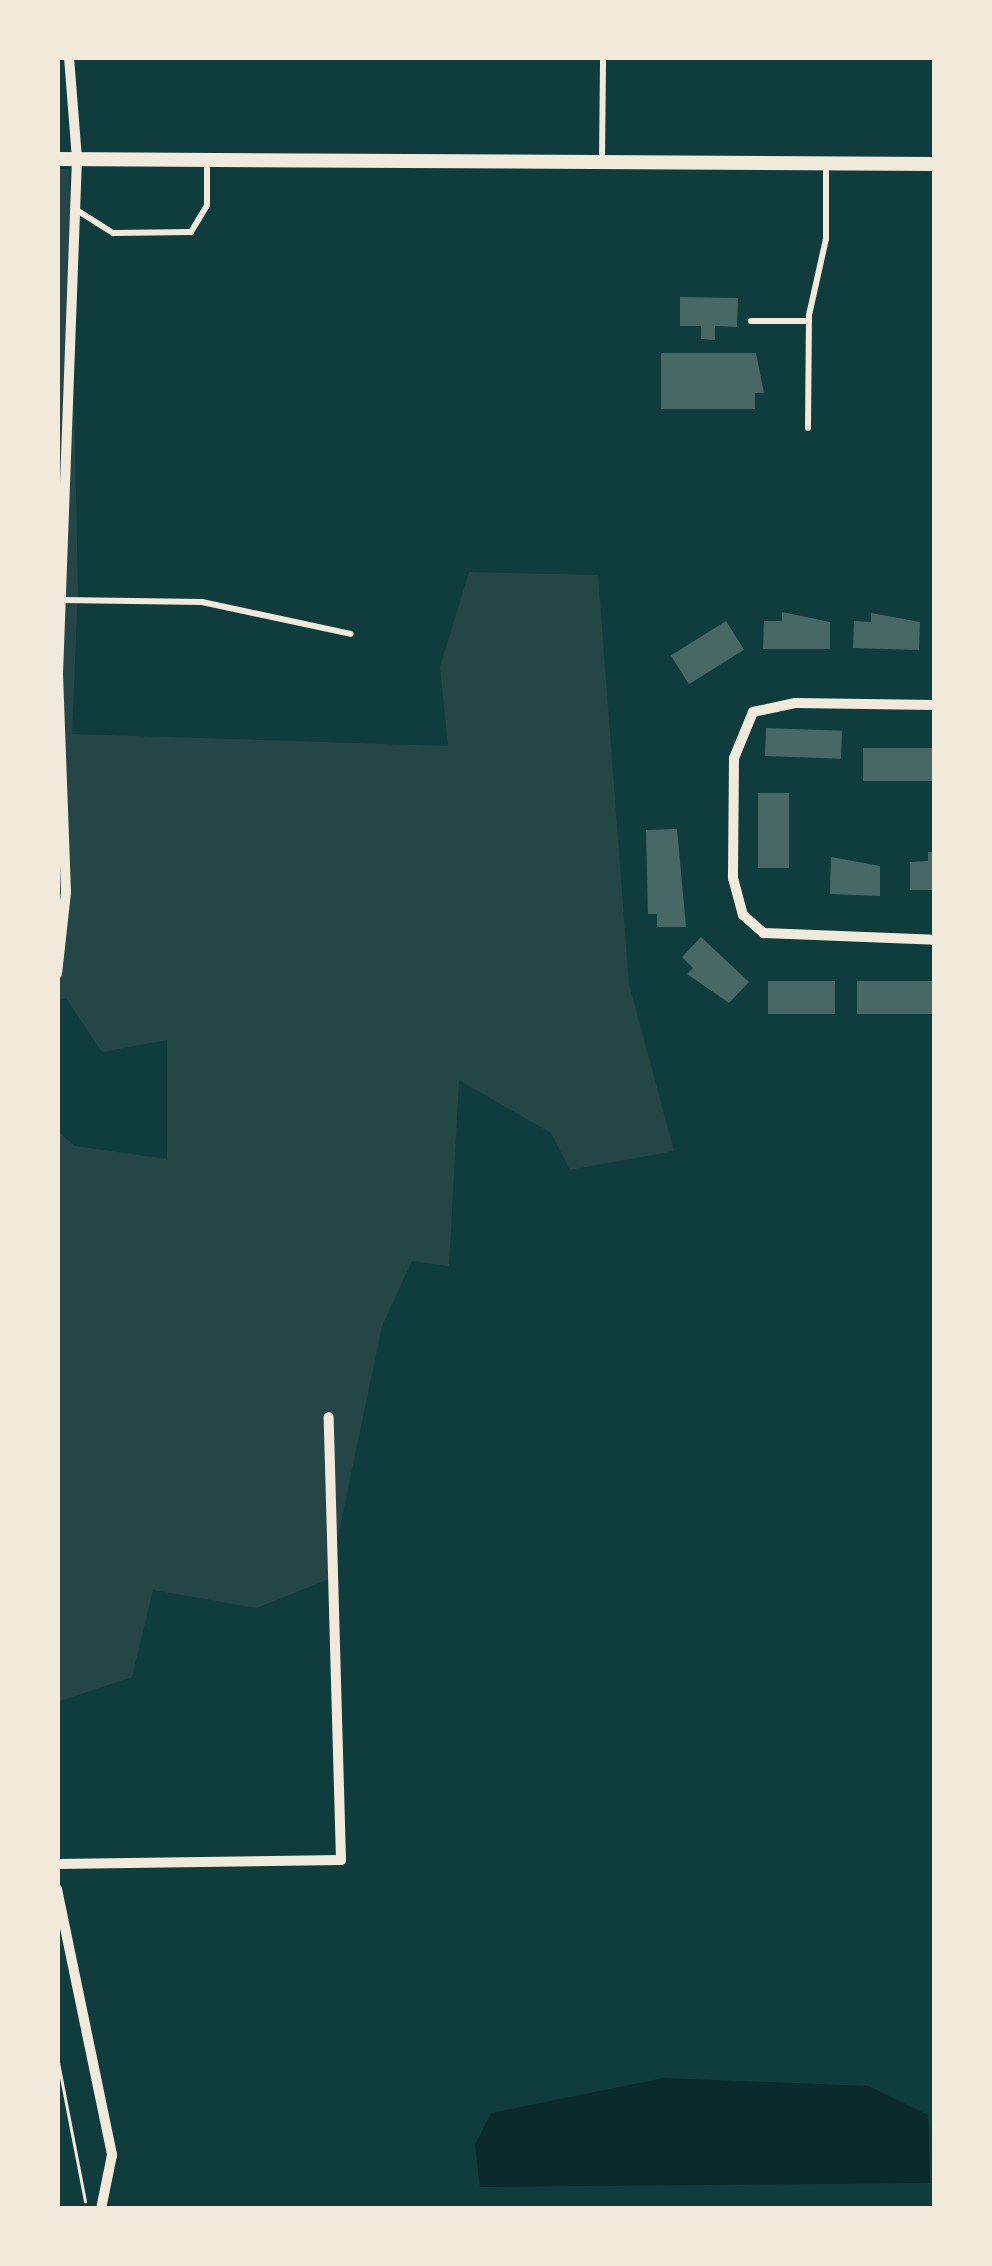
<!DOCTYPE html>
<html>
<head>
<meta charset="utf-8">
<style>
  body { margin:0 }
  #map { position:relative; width:992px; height:2266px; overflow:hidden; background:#0f3d3e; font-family:"PT Sans Narrow",sans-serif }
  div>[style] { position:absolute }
  .green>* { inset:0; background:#244646 }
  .water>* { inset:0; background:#0a2a2b }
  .building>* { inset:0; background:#486865; transform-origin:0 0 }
  .path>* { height:3px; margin:-1.5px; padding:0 1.5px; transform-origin:1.5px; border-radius:1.5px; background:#f1e9da }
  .service>* { height:6px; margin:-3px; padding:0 3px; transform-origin:3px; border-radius:3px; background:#f1e9da }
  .minor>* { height:10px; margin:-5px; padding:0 5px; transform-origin:5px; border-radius:5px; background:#f1e9da }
  .tertiary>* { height:14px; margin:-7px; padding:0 7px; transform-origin:7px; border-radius:7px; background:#f1e9da }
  span { translate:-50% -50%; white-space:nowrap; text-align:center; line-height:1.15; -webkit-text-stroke:9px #f1e9da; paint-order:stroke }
  .frame { position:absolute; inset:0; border:60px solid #f1e9da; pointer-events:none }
</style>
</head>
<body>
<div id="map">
  <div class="green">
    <div style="clip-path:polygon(57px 169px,69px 169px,78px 590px,72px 734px,448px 746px,440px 667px,469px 572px,598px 575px,629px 984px,674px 1151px,570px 1170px,551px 1133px,459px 1080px,449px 1266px,412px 1261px,382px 1326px,329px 1579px,257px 1608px,153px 1590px,132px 1677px,57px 1702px,57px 1131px,75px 1146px,167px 1159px,167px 1040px,102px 1052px,66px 998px,57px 1001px)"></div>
  </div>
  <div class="water">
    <div style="clip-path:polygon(664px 2078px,869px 2086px,928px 2115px,930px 2183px,480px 2187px,475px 2145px,491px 2113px)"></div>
  </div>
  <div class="building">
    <div style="clip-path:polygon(680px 297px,738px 298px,737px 327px,715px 326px,715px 340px,701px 339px,701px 326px,680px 326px)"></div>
    <div style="clip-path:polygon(661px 353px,756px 353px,764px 393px,755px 393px,755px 409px,661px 409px)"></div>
    <div style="clip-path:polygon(782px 612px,830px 622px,830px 649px,763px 649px,764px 621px,782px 621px)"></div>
    <div style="clip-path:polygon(871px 613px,920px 622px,919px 650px,853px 648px,854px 621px,871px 622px)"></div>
    <div style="left:726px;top:621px;width:34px;height:65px;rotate:58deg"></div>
    <div style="left:766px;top:728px;width:76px;height:28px;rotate:2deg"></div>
    <div style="left:935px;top:748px;width:33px;height:72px;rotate:90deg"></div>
    <div style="left:758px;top:793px;width:31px;height:75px"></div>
    <div style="clip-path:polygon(677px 829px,686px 927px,657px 927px,657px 914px,648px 914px,646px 830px)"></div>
    <div style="clip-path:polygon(928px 852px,935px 852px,935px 890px,910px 890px,910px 862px,928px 861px)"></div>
    <div style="clip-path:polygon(831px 857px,880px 866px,880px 896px,830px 894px)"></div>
    <div style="clip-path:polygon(701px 937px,749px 982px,729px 1003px,687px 974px,693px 968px,682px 957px)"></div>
    <div style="left:768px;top:981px;width:67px;height:33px"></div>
    <div style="left:935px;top:981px;width:33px;height:78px;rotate:90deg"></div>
  </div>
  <div class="path">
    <div style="left:57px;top:2057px;width:147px;rotate:79deg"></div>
  </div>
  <div class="service">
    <div style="left:602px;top:159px;width:102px;rotate:-89.4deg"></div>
    <div style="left:75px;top:209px;width:45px;rotate:32.3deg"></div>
    <div style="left:113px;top:233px;width:78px;rotate:-0.7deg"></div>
    <div style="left:191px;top:232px;width:31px;rotate:-59deg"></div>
    <div style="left:207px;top:205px;width:44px;rotate:-90deg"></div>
    <div style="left:751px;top:321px;width:58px"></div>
    <div style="left:808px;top:428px;width:113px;rotate:-89.5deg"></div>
    <div style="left:809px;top:315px;width:78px;rotate:-77.4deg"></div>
    <div style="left:826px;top:239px;width:72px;rotate:-90deg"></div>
    <div style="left:62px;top:600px;width:140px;rotate:0.8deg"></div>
    <div style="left:202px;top:602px;width:152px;rotate:12.1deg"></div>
  </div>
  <div class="minor">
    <div style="left:935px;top:705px;width:140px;rotate:-179.2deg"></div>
    <div style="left:795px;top:703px;width:43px;rotate:167.9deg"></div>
    <div style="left:753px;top:712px;width:50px;rotate:112.4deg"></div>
    <div style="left:734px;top:758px;width:120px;rotate:90.5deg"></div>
    <div style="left:733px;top:878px;width:38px;rotate:75deg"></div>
    <div style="left:743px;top:915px;width:28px;rotate:41deg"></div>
    <div style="left:764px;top:933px;width:171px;rotate:2.3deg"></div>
    <div style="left:57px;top:974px;width:82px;rotate:-83.7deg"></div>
    <div style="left:66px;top:892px;width:218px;rotate:-92.1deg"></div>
    <div style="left:58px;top:674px;width:515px;rotate:-87.89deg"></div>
    <div style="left:77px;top:159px;width:102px;rotate:-94.5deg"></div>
    <div style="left:57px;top:1864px;width:284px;rotate:-0.8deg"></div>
    <div style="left:341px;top:1860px;width:443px;rotate:-91.6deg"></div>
    <div style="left:57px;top:1889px;width:272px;rotate:78.3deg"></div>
    <div style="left:112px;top:2155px;width:55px;rotate:101.5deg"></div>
  </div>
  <div class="tertiary">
    <div style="left:57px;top:159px;width:878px;rotate:0.33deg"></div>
  </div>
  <div class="frame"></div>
</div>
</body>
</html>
